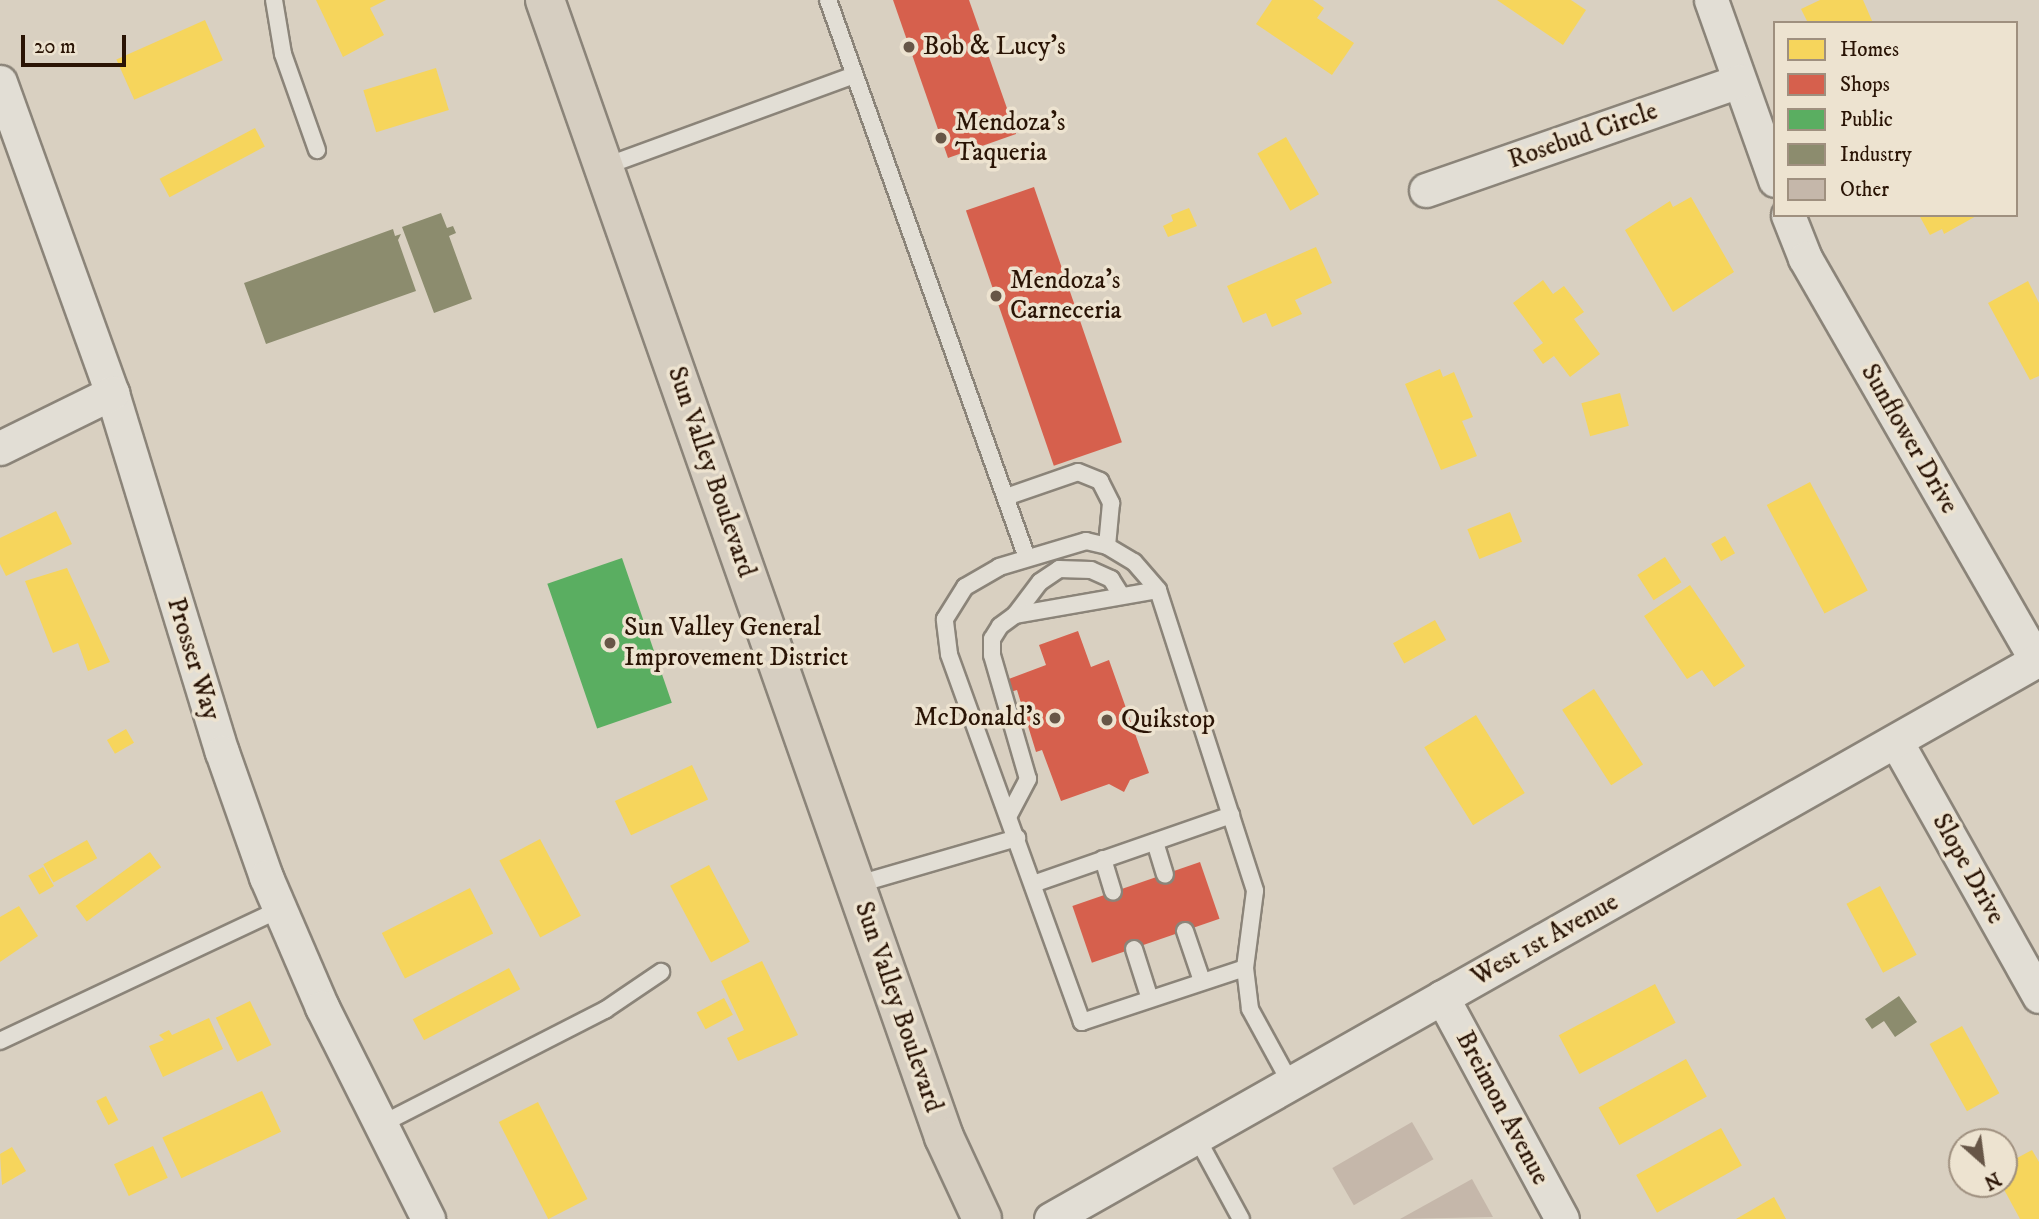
<!DOCTYPE html>
<html>
<head>
<meta charset="utf-8">
<style>
  body { margin:0 }
  #map { position:relative; width:2039px; height:1219px; overflow:hidden; background:#d9d0c1; font-family:"IM FELL DW Pica",serif }
  div>[style] { position:absolute }
  .homes>* { inset:0; background:#f6d55c; transform-origin:0 0 }
  .shops>* { inset:0; background:#d6604d; transform-origin:0 0 }
  .public>* { inset:0; background:#5aae61; transform-origin:0 0 }
  .industry>* { inset:0; background:#8c8c6e }
  .building>* { inset:0; background:#c5b7aa; transform-origin:0 0 }
  .roads { filter:drop-shadow(2px 0 #8b8479) drop-shadow(-2px 0 #8b8479) drop-shadow(0 2px #8b8479) drop-shadow(0 -2px #8b8479) }
  .lane>* { height:16px; margin:-8px; padding:0 8px; transform-origin:8px; border-radius:8px; background:#e2ded5 }
  .street>* { height:33px; margin:-16.5px; padding:0 16.5px; transform-origin:16.5px; border-radius:16.5px; background:#e2ded5 }
  .primary>* { height:38px; margin:-19px; padding:0 19px; transform-origin:19px; border-radius:19px; background:#d6cec1 }
  .dots>* { width:19px; height:19px; translate:-50% -50%; box-sizing:border-box; border:4px solid #ede3d0; border-radius:50% }
  span { translate:-50% -50%; white-space:nowrap; text-align:center; line-height:1.15; -webkit-text-stroke:7px #ede3d0; paint-order:stroke }
  .poi-label { font-size:26px; color:#2a1405 }
  .left { translate:0 -50%; text-align:left }
  .right { translate:-100% -50%; text-align:right }
  .street-label { font-size:26px; color:#2a1405 }
  .legend { position:absolute; left:1773px; top:21px; width:245px; height:196px; box-sizing:border-box; background:#ede3d0; border:2px solid #9f907f; margin:0; padding:9px 12px; list-style:none; font-size:21px; color:#2a1405 }
  .legend li { display:flex; align-items:center; gap:14px; height:35px }
  .legend b { width:35px; border:2px solid #9f907f }
  .north { position:absolute; left:1948px; top:1128px; width:70px; height:70px; box-sizing:border-box; background:#ede3d0; border:2px solid #9f907f; border-radius:50%; rotate:152deg; font-size:19px; font-weight:700; line-height:28px; text-align:center; color:#2a1405 }
  .north::after { content:''; display:block; margin:auto; width:24px; height:32px; background:#675647; clip-path:polygon(50% 0,100% 100%,50% 72%,0 100%) }
  .scale { position:absolute; left:21px; top:35px; width:105px; height:32px; box-sizing:border-box; border:4px solid #2a1405; border-top:0; padding-left:9px; font-size:21px; line-height:24px; white-space:nowrap; color:#2a1405; -webkit-text-stroke:5px #ede3d0; paint-order:stroke }
</style>
</head>
<body>
<div id="map">
  <div class="homes">
    <div style="clip-path:polygon(316px 0,386px 0,370px 8px,384px 35px,343px 57px)"></div>
    <div style="clip-path:polygon(1272px 0,1313px 0,1324px 8px,1317px 18px,1354px 43px,1332px 75px,1256px 24px)"></div>
    <div style="clip-path:polygon(1497px 0,1571px 0,1586px 10px,1563px 45px)"></div>
    <div style="clip-path:polygon(1820px 0,1863px 0,1873px 23px,1808px 23px,1801px 9px)"></div>
    <div style="left:205px;top:20px;width:44px;height:97px;rotate:66deg"></div>
    <div style="left:436px;top:68px;width:44px;height:76px;rotate:73deg"></div>
    <div style="left:255px;top:128px;width:21px;height:108px;rotate:62deg"></div>
    <div style="left:1286px;top:137px;width:66px;height:33px;rotate:60deg"></div>
    <div style="clip-path:polygon(1691px 197px,1734px 272px,1673px 312px,1625px 230px,1670px 201px,1673px 207px)"></div>
    <div style="clip-path:polygon(1189px 208px,1197px 226px,1168px 237px,1163px 226px,1173px 221px,1171px 215px)"></div>
    <div style="clip-path:polygon(1919px 215px,1978px 215px,1944px 234px,1942px 229px,1930px 235px)"></div>
    <div style="clip-path:polygon(1316px 247px,1332px 283px,1295px 300px,1302px 314px,1272px 327px,1266px 313px,1243px 323px,1227px 286px)"></div>
    <div style="clip-path:polygon(1543px 280px,1553px 294px,1564px 286px,1584px 312px,1574px 319px,1600px 354px,1570px 377px,1554px 356px,1543px 364px,1533px 350px,1543px 343px,1513px 303px)"></div>
    <div style="clip-path:polygon(2028px 281px,2039px 303px,2039px 376px,2030px 380px,1988px 303px)"></div>
    <div style="clip-path:polygon(1440px 369px,1443px 377px,1454px 372px,1473px 417px,1462px 421px,1477px 456px,1441px 470px,1405px 384px)"></div>
    <div style="left:1620px;top:393px;width:34px;height:40px;rotate:75deg"></div>
    <div style="left:1810px;top:482px;width:123px;height:49px;rotate:62deg"></div>
    <div style="clip-path:polygon(56px 511px,72px 544px,6px 576px,0 564px,0 538px)"></div>
    <div style="left:1510px;top:512px;width:32px;height:46px;rotate:68deg"></div>
    <div style="left:1725px;top:536px;width:20px;height:16px;rotate:60deg"></div>
    <div style="left:1665px;top:557px;width:30px;height:33px;rotate:57deg"></div>
    <div style="clip-path:polygon(67px 568px,110px 662px,88px 671px,78px 643px,53px 653px,25px 581px)"></div>
    <div style="clip-path:polygon(1690px 585px,1745px 666px,1714px 687px,1702px 670px,1687px 679px,1644px 616px)"></div>
    <div style="left:1435px;top:620px;width:23px;height:48px;rotate:61deg"></div>
    <div style="left:1594px;top:689px;width:90px;height:38px;rotate:57deg"></div>
    <div style="left:1476px;top:715px;width:92px;height:61px;rotate:58deg"></div>
    <div style="left:126px;top:729px;width:16px;height:22px;rotate:60deg"></div>
    <div style="left:692px;top:765px;width:38px;height:85px;rotate:65deg"></div>
    <div style="left:540px;top:839px;width:87px;height:46px;rotate:62deg"></div>
    <div style="left:87px;top:840px;width:21px;height:50px;rotate:61deg"></div>
    <div style="left:150px;top:852px;width:19px;height:92px;rotate:54deg"></div>
    <div style="left:709px;top:865px;width:87px;height:44px;rotate:62deg"></div>
    <div style="left:43px;top:867px;width:22px;height:17px;rotate:60deg"></div>
    <div style="left:1880px;top:886px;width:78px;height:38px;rotate:62deg"></div>
    <div style="left:470px;top:888px;width:51px;height:99px;rotate:63deg"></div>
    <div style="clip-path:polygon(19px 906px,38px 936px,0 962px,0 917px)"></div>
    <div style="clip-path:polygon(762px 961px,798px 1035px,738px 1061px,727px 1038px,744px 1030px,721px 981px)"></div>
    <div style="left:509px;top:968px;width:24px;height:109px;rotate:62deg"></div>
    <div style="left:1655px;top:984px;width:44px;height:109px;rotate:62deg"></div>
    <div style="left:724px;top:998px;width:19px;height:31px;rotate:62deg"></div>
    <div style="left:250px;top:1001px;width:49px;height:38px;rotate:64deg"></div>
    <div style="clip-path:polygon(209px 1018px,223px 1049px,163px 1077px,149px 1046px,164px 1040px,159px 1035px,169px 1030px,172px 1035px)"></div>
    <div style="left:1962px;top:1026px;width:77px;height:37px;rotate:61deg"></div>
    <div style="left:1686px;top:1059px;width:43px;height:100px;rotate:61deg"></div>
    <div style="left:262px;top:1091px;width:45px;height:110px;rotate:65deg"></div>
    <div style="left:106px;top:1096px;width:27px;height:11px;rotate:63deg"></div>
    <div style="left:538px;top:1102px;width:109px;height:44px;rotate:63deg"></div>
    <div style="left:1721px;top:1128px;width:43px;height:97px;rotate:61deg"></div>
    <div style="left:153px;top:1146px;width:35px;height:43px;rotate:65deg"></div>
    <div style="clip-path:polygon(12px 1147px,26px 1171px,2px 1185px,0 1154px)"></div>
    <div style="clip-path:polygon(2032px 1150px,2039px 1162px,2039px 1219px,2020px 1219px,2001px 1184px,2004px 1165px)"></div>
    <div style="clip-path:polygon(1774px 1197px,1786px 1219px,1736px 1219px)"></div>
  </div>
  <div class="shops">
    <div style="clip-path:polygon(893px 0,969px 0,1016px 134px,948px 158px)"></div>
    <div style="left:1034px;top:187px;width:270px;height:72px;rotate:71deg"></div>
    <div style="clip-path:polygon(1078px 631px,1091px 667px,1109px 660px,1149px 773px,1130px 780px,1124px 792px,1109px 784px,1061px 801px,1042px 750px,1036px 752px,1017px 690px,1010px 692px,1006px 680px,1046px 665px,1039px 645px)"></div>
    <div style="left:1200px;top:862px;width:60px;height:135px;rotate:71deg"></div>
  </div>
  <div class="public">
    <div style="left:622px;top:558px;width:153px;height:79px;rotate:71deg"></div>
  </div>
  <div class="industry">
    <div style="clip-path:polygon(441px 213px,447px 228px,453px 226px,456px 233px,449px 236px,472px 299px,434px 313px,402px 227px)"></div>
    <div style="clip-path:polygon(393px 229px,395px 236px,401px 234px,398px 240px,416px 291px,266px 344px,244px 283px)"></div>
    <div style="clip-path:polygon(1899px 996px,1917px 1022px,1895px 1037px,1884px 1021px,1872px 1029px,1865px 1019px)"></div>
  </div>
  <div class="building">
    <div style="left:1412px;top:1122px;width:43px;height:92px;rotate:60deg"></div>
    <div style="clip-path:polygon(1472px 1179px,1493px 1217px,1400px 1219px)"></div>
  </div>
  <div class="roads">
    <div class="lane">
      <div style="left:274px;top:0;width:55px;rotate:80.5deg"></div>
      <div style="left:283px;top:54px;width:102px;rotate:70.5deg"></div>
      <div style="left:828px;top:0;width:592px;rotate:70.37deg"></div>
      <div style="left:603px;top:167px;width:267px;rotate:-20.1deg"></div>
      <div style="left:1006px;top:497px;width:76px;rotate:-19.1deg"></div>
      <div style="left:1078px;top:472px;width:24px;rotate:22deg"></div>
      <div style="left:1100px;top:481px;width:25px;rotate:63deg"></div>
      <div style="left:1111px;top:503px;width:43px;rotate:95.3deg"></div>
      <div style="left:1015px;top:615px;width:41px;rotate:-52.9deg"></div>
      <div style="left:1040px;top:582px;width:23px;rotate:-34deg"></div>
      <div style="left:1059px;top:569px;width:32px;rotate:2deg"></div>
      <div style="left:1091px;top:570px;width:22px;rotate:24deg"></div>
      <div style="left:1111px;top:579px;width:19px;rotate:58deg"></div>
      <div style="left:1009px;top:815px;width:41px;rotate:-62.2deg"></div>
      <div style="left:1028px;top:779px;width:129px;rotate:-106.2deg"></div>
      <div style="left:992px;top:655px;width:16px;rotate:-90deg"></div>
      <div style="left:992px;top:639px;width:15px;rotate:-58deg"></div>
      <div style="left:1000px;top:626px;width:19px;rotate:-36deg"></div>
      <div style="left:1015px;top:615px;width:145px;rotate:-9.9deg"></div>
      <div style="left:1155px;top:842px;width:34px;rotate:73deg"></div>
      <div style="left:1103px;top:859px;width:34px;rotate:73deg"></div>
      <div style="left:1033px;top:884px;width:210px;rotate:-19.2deg"></div>
      <div style="left:855px;top:885px;width:169px;rotate:-16.2deg"></div>
      <div style="left:1185px;top:931px;width:53px;rotate:71.2deg"></div>
      <div style="left:1134px;top:949px;width:52px;rotate:72.3deg"></div>
      <div style="left:1245px;top:968px;width:172px;rotate:161.7deg"></div>
      <div style="left:1082px;top:1022px;width:391px;rotate:-109.9deg"></div>
      <div style="left:949px;top:654px;width:35px;rotate:-97deg"></div>
      <div style="left:945px;top:619px;width:38px;rotate:-58deg"></div>
      <div style="left:965px;top:587px;width:39px;rotate:-30deg"></div>
      <div style="left:999px;top:567px;width:91px;rotate:-16.6deg"></div>
      <div style="left:1086px;top:541px;width:22px;rotate:13deg"></div>
      <div style="left:1107px;top:546px;width:31px;rotate:31deg"></div>
      <div style="left:1134px;top:562px;width:37px;rotate:49deg"></div>
      <div style="left:1158px;top:590px;width:316px;rotate:72.1deg"></div>
      <div style="left:1255px;top:891px;width:78px;rotate:97.4deg"></div>
      <div style="left:1245px;top:968px;width:41px;rotate:83deg"></div>
      <div style="left:1250px;top:1009px;width:85px;rotate:61.3deg"></div>
      <div style="left:0;top:1041px;width:310px;rotate:-25.2deg"></div>
      <div style="left:380px;top:1125px;width:253px;rotate:-27.1deg"></div>
      <div style="left:605px;top:1010px;width:68px;rotate:-34.2deg"></div>
      <div style="left:1197px;top:1138px;width:92px;rotate:61.5deg"></div>
    </div>
    <div class="street">
      <div style="left:1711px;top:0;width:191px;rotate:70.4deg"></div>
      <div style="left:0;top:82px;width:331px;rotate:70.2deg"></div>
      <div style="left:112px;top:393px;width:375px;rotate:73deg"></div>
      <div style="left:222px;top:752px;width:133px;rotate:70.6deg"></div>
      <div style="left:266px;top:877px;width:142px;rotate:66.7deg"></div>
      <div style="left:322px;top:1007px;width:237px;rotate:63.4deg"></div>
      <div style="left:1426px;top:190px;width:331px;rotate:-19.2deg"></div>
      <div style="left:1788px;top:215px;width:46px;rotate:68.4deg"></div>
      <div style="left:1805px;top:258px;width:464px;rotate:60.1deg"></div>
      <div style="left:0;top:448px;width:125px;rotate:-26.2deg"></div>
      <div style="left:1897px;top:743px;width:290px;rotate:60.7deg"></div>
      <div style="left:1442px;top:997px;width:252px;rotate:61.6deg"></div>
      <div style="left:1051px;top:1219px;width:1136px;rotate:-29.54deg"></div>
    </div>
    <div class="primary">
      <div style="left:545px;top:0;width:1205px;rotate:70.66deg"></div>
      <div style="left:944px;top:1137px;width:90px;rotate:65.1deg"></div>
    </div>
  </div>
  <div class="dots">
    <div style="left:909px;top:47px;background:#675647"></div>
    <div style="left:941px;top:138px;background:#675647"></div>
    <div style="left:996px;top:296px;background:#675647"></div>
    <div style="left:610px;top:643px;background:#675647"></div>
    <div style="left:1055px;top:718px;background:#675647"></div>
    <div style="left:1107px;top:720px;background:#675647"></div>
  </div>
  <div class="poi-label">
    <span class="left" style="left:923px;top:47px">Bob &amp; Lucy's</span>
    <span class="left" style="left:955px;top:138px">Mendoza's<br>Taqueria</span>
    <span class="left" style="left:1010px;top:296px">Mendoza's<br>Carneceria</span>
    <span class="left" style="left:624px;top:643px">Sun Valley General<br>Improvement District</span>
    <span class="right" style="left:1041px;top:718px">McDonald's</span>
    <span class="left" style="left:1121px;top:720px">Quikstop</span>
  </div>
  <div class="street-label">
    <span style="left:1583px;top:136px;rotate:-19deg">Rosebud Circle</span>
    <span style="left:1909px;top:439px;rotate:60deg">Sunflower Drive</span>
    <span style="left:711px;top:472px;rotate:71deg">Sun Valley Boulevard</span>
    <span style="left:193px;top:659px;rotate:73deg">Prosser Way</span>
    <span style="left:1968px;top:869px;rotate:61deg">Slope Drive</span>
    <span style="left:1545px;top:940px;rotate:-29deg">West 1st Avenue</span>
    <span style="left:898px;top:1007px;rotate:71deg">Sun Valley Boulevard</span>
    <span style="left:1502px;top:1108px;rotate:62deg">Breimon Avenue</span>
  </div>
  <ul class="legend">
  <li><b style="height:19px;background:#f6d55c"></b>Homes</li>
  <li><b style="height:19px;background:#d6604d"></b>Shops</li>
  <li><b style="height:19px;background:#5aae61"></b>Public</li>
  <li><b style="height:19px;background:#8c8c6e"></b>Industry</li>
  <li><b style="height:19px;background:#c5b7aa"></b>Other</li>
  </ul>
  <div class="north">N</div>
  <div class="scale">20 m</div>
</div>
</body>
</html>
